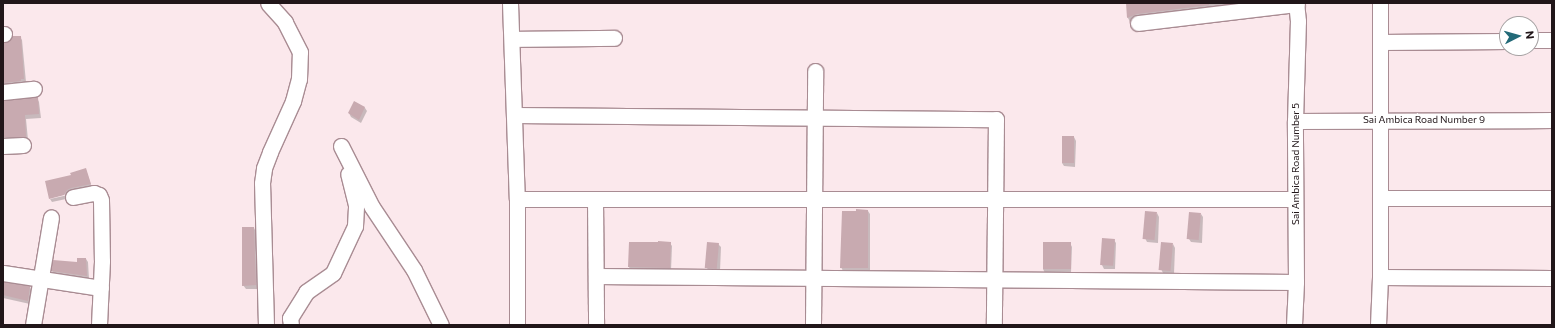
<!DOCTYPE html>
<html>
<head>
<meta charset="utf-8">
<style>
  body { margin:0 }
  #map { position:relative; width:1555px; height:328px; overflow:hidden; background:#fbe8ec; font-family:Commissioner,sans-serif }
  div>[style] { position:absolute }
  .shadow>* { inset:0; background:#0003 }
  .building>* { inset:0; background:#c8aab0; transform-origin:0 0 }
  .roads { filter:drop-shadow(1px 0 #a98c93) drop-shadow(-1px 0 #a98c93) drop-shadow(0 1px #a98c93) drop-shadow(0 -1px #a98c93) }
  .minor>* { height:15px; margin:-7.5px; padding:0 7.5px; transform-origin:7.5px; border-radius:7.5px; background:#fff }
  span { translate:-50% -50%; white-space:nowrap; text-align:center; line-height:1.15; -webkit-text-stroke:3px #fff; paint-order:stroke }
  .street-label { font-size:10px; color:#211619 }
  .frame { position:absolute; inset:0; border:4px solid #211619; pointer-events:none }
  .north { position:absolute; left:1499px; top:16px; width:40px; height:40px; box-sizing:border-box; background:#fff; border:1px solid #a6a2a3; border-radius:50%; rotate:84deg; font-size:11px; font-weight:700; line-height:16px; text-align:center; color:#211619 }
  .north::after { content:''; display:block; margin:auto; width:14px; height:18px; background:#236a78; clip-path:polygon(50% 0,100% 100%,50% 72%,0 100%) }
</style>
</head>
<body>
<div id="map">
  <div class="shadow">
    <div style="clip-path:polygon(1127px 3px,1291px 3px,1133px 28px,1128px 18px)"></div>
    <div style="clip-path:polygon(20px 37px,22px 40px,26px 82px,3px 87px,3px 44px)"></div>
    <div style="clip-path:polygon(37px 98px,39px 102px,41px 118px,26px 119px,28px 140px,3px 141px,3px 102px)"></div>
    <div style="clip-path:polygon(355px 102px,365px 108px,367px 111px,361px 123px,351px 117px,349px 113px)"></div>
    <div style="clip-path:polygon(1074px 137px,1076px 141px,1075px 167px,1064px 166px,1062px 163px)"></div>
    <div style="clip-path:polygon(86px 170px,92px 188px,50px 198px,72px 176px)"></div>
    <div style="clip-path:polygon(68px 195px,66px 199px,52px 202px,50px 199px)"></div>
    <div style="clip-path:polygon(868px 211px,870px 214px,870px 271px,843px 271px,841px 267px)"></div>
    <div style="clip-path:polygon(1157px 213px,1159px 217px,1158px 243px,1147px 242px,1145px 238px)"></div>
    <div style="clip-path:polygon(1201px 214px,1203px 217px,1202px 243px,1191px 242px,1189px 239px)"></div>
    <div style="clip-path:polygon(254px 228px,256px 232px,257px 289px,246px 289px,243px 285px)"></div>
    <div style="clip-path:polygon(1114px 240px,1116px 243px,1115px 269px,1104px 269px,1102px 265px)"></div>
    <div style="clip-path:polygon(630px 243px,670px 243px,672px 246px,671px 271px,631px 271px,629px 267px)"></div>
    <div style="clip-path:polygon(1044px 243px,1070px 243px,1072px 247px,1071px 273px,1045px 273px,1043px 269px)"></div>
    <div style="clip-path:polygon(718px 244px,721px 247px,720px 271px,709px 271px,707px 268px)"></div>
    <div style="clip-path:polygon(1173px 244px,1175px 248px,1174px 274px,1163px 273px,1161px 269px)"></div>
    <div style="clip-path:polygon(86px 259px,88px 262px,89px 279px,54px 274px,52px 271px,78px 264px)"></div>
    <div style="clip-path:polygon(3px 283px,30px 287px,32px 291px,30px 304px,3px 298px)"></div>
    <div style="clip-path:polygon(43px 324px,57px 325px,43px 325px)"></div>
  </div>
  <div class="building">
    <div style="clip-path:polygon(1126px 3px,1209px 3px,1209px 5px,1137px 14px,1127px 18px)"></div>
    <div style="clip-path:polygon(12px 36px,21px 36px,24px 79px,21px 79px,21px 81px,3px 83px,3px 43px,9px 42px)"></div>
    <div style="clip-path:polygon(38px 97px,39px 114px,25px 115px,26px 137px,3px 137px,3px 101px)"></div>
    <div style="clip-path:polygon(354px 101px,365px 107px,359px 120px,348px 113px)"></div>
    <div style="left:1062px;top:136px;width:12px;height:27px"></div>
    <div style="clip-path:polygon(86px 168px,91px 184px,71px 188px,67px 190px,64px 195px,49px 199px,45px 181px,71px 175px,70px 173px)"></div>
    <div style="clip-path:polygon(856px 209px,868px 210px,868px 268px,840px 268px,842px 211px,856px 211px)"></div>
    <div style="left:1145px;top:211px;width:12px;height:28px;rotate:5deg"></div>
    <div style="left:1189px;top:212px;width:12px;height:27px;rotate:5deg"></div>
    <div style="clip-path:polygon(242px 227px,254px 227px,256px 285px,242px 286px)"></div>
    <div style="left:1102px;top:238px;width:13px;height:27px;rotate:4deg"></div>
    <div style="clip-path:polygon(658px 241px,671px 242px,670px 268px,628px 267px,629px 242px,658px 242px)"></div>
    <div style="left:707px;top:242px;width:12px;height:26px;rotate:5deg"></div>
    <div style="left:1043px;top:242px;width:28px;height:27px"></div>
    <div style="left:1161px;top:242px;width:12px;height:28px;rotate:5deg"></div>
    <div style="clip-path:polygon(77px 258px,86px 258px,87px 276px,51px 271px,53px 260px,77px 262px)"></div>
    <div style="clip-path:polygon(3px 282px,30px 286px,28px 301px,3px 295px)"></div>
  </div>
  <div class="roads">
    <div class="minor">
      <div style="left:510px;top:3px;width:196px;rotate:88deg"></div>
      <div style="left:517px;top:199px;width:126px;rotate:90deg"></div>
      <div style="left:1138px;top:23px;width:160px;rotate:-6.8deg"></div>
      <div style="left:3px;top:34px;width:1px"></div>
      <div style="left:512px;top:39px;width:102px;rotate:-0.6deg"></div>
      <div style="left:1531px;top:40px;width:21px"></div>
      <div style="left:1380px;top:42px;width:127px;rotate:-0.5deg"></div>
      <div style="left:3px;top:92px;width:31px;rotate:-6deg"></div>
      <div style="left:514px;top:115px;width:482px;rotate:0.5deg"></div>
      <div style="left:996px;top:119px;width:206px;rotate:90.6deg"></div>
      <div style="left:1295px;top:121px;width:257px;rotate:-0.2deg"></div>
      <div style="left:3px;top:146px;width:20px;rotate:-3deg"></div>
      <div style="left:341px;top:146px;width:68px;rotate:63.1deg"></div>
      <div style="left:372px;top:207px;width:76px;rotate:56.3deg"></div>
      <div style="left:414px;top:270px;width:61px;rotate:63.9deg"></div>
      <div style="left:73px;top:197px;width:21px;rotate:-11deg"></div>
      <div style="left:94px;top:193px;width:5px;rotate:22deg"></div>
      <div style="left:99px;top:195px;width:5px;rotate:68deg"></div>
      <div style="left:101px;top:200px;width:61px;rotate:89.1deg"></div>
      <div style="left:102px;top:261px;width:64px;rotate:92.7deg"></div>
      <div style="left:1380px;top:198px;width:172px"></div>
      <div style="left:517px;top:199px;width:778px"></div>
      <div style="left:595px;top:199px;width:126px;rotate:89.5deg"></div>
      <div style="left:3px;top:273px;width:99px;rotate:8.7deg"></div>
      <div style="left:596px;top:276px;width:700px;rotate:0.49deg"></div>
      <div style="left:1380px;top:277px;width:172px;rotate:0.3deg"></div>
      <div style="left:33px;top:325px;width:109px;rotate:-80.5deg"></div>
      <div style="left:266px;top:325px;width:142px;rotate:-91.6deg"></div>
      <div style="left:262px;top:183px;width:15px;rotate:-82deg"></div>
      <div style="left:264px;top:168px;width:17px;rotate:-69deg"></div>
      <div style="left:270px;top:152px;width:56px;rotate:-65.7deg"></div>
      <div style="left:293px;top:101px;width:23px;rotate:-75deg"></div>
      <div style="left:299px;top:79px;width:27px;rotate:-88deg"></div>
      <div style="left:300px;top:52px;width:34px;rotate:-117deg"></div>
      <div style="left:285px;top:22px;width:25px;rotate:-132deg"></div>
      <div style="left:291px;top:325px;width:7px;rotate:-98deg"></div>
      <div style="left:290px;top:318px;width:31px;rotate:-58deg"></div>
      <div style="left:306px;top:292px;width:33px;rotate:-35deg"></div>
      <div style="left:333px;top:273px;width:52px;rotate:-64.9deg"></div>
      <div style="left:355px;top:226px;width:21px;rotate:-87deg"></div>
      <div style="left:356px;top:205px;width:32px;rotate:-104deg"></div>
      <div style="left:813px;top:325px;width:254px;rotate:-89.5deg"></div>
      <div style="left:1294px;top:325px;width:43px;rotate:-87.3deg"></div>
      <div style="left:1296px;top:282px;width:161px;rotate:-90.4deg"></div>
      <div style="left:1295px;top:121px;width:100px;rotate:-88.3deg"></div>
      <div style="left:1298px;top:21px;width:18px;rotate:-96deg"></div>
      <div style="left:1378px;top:325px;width:48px;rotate:-87.6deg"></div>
      <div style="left:1380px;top:277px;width:274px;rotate:-90deg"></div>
    </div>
  </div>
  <div class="street-label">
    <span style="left:1424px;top:120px">Sai Ambica Road Number 9</span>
    <span style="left:1296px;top:164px;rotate:-90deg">Sai Ambica Road Number 5</span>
  </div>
  <div class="frame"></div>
  <div class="north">N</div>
</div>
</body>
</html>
